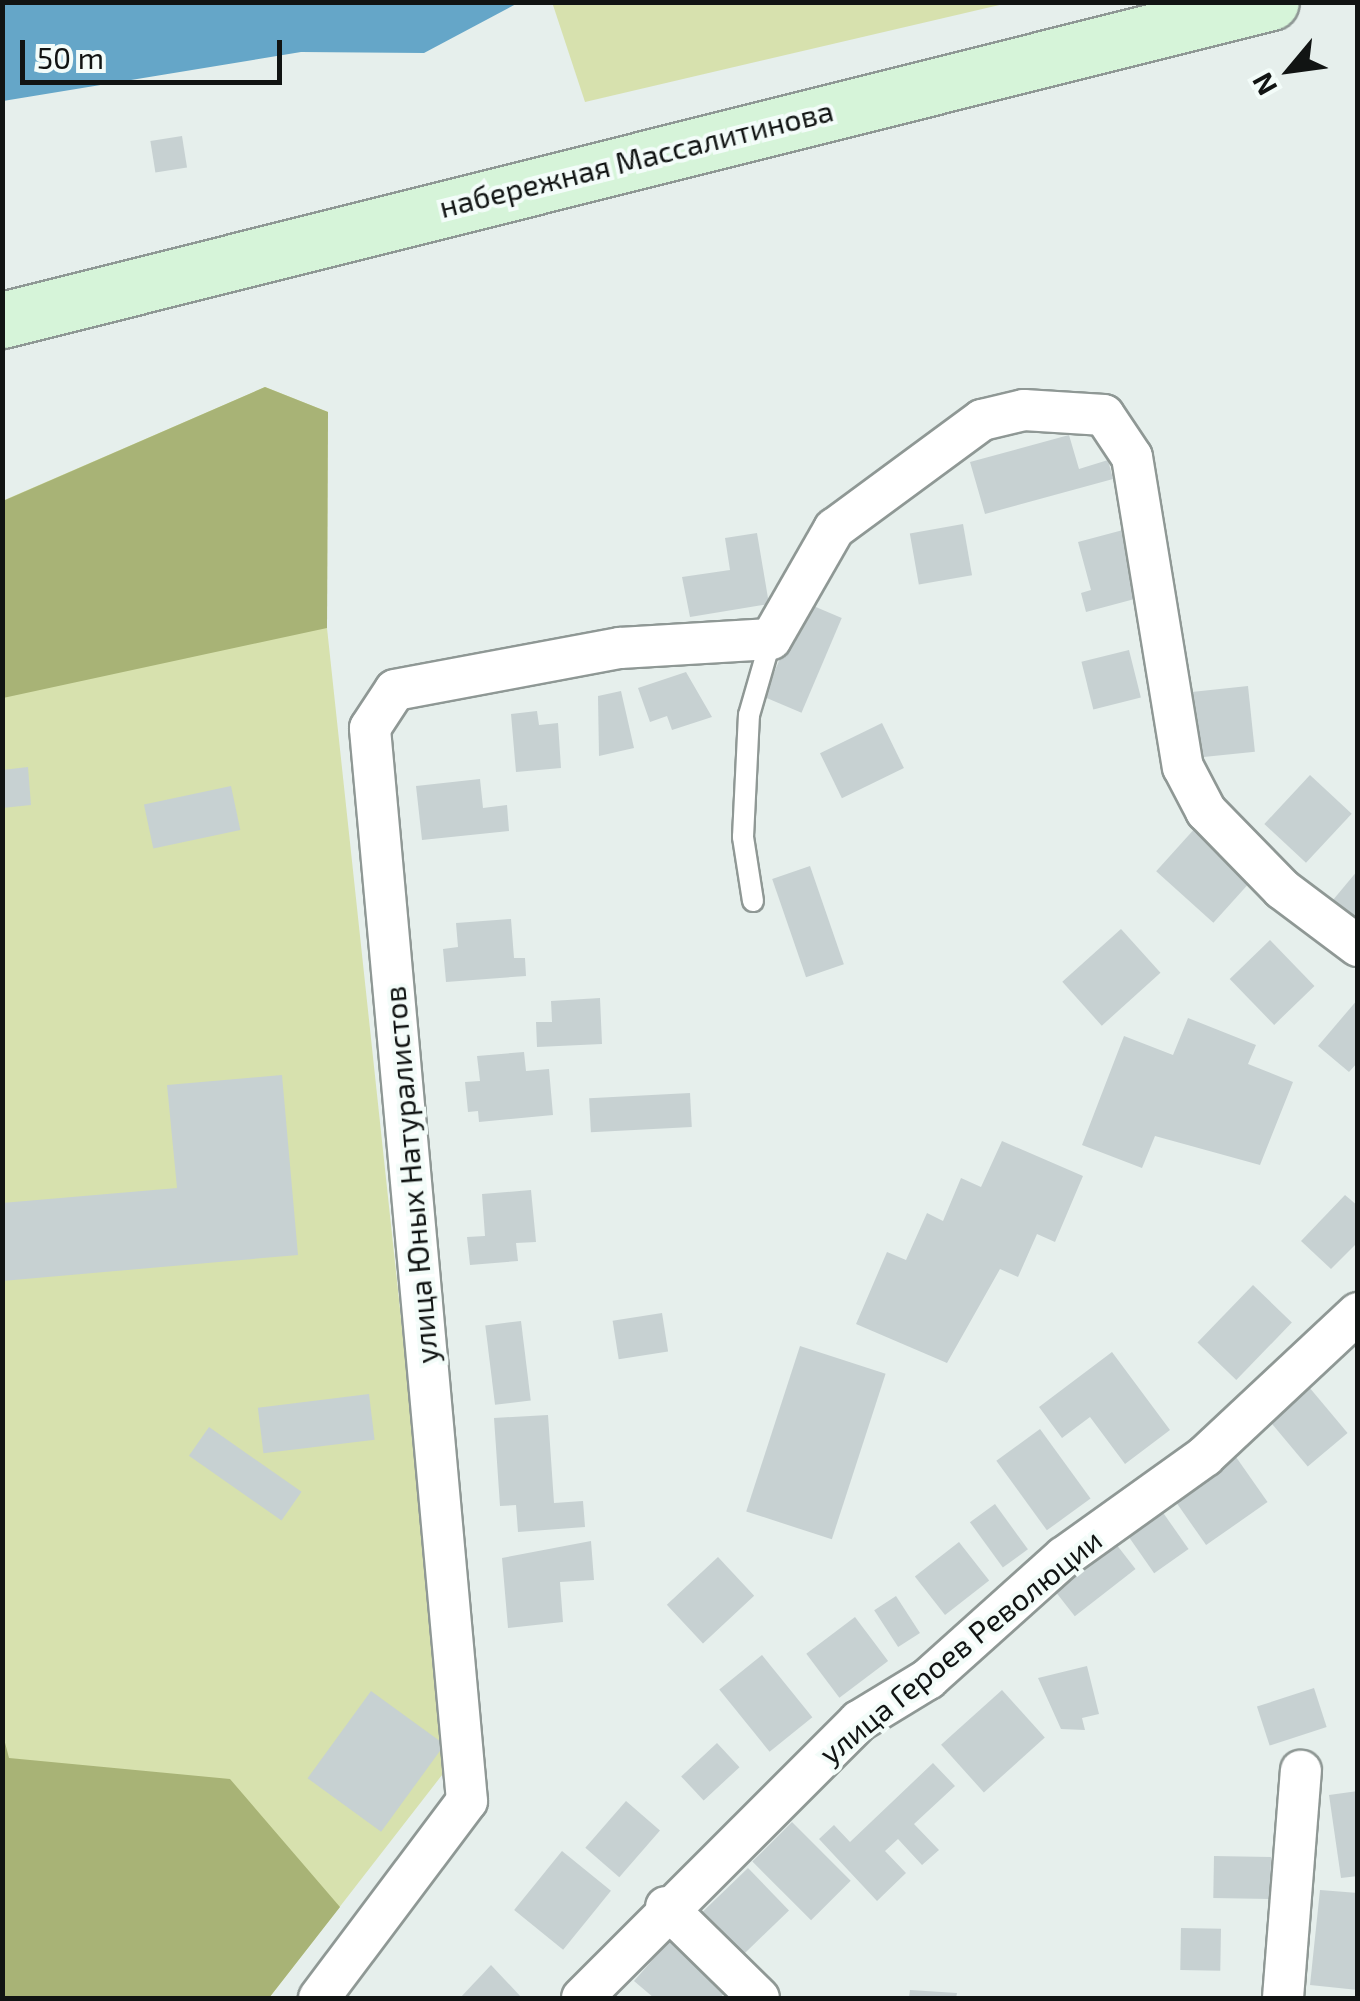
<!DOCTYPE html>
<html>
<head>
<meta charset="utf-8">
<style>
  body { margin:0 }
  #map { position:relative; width:1360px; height:2001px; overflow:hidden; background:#e6efec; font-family:"Exo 2",sans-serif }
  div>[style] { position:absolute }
  .green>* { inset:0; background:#d7e1ae }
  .forest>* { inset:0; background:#a8b376 }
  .water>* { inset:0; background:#65a6c8 }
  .building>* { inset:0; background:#c7d1d2; transform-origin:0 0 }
  .roads { filter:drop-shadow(2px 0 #8f9895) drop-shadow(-2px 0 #8f9895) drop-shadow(0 2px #8f9895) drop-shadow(0 -2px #8f9895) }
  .lane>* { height:20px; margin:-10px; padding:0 10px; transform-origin:10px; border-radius:10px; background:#fff }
  .street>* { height:40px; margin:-20px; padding:0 20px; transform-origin:20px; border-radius:20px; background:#fff }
  .secondary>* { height:55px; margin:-27.5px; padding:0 27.5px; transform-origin:27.5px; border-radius:27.5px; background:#d6f4d9 }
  span { translate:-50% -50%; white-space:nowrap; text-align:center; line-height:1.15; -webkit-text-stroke:8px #f3fcf9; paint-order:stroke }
  .street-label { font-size:30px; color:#111413 }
  .frame { position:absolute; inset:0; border:5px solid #111413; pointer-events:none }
  .north { position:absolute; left:1240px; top:20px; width:100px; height:100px; -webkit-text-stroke:8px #f3fcf9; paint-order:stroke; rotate:241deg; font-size:28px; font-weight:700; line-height:40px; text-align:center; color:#111413 }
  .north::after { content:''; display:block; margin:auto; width:35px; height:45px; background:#111413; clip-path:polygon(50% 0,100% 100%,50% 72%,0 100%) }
  .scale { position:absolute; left:20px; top:40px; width:262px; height:45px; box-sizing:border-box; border:5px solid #111413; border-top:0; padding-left:12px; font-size:30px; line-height:35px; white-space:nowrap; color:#111413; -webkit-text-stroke:8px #f3fcf9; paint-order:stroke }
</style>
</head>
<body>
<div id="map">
  <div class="green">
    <div style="clip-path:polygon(552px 2px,1008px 2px,1008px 3px,585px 102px)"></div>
    <div style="clip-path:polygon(265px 387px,328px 412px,327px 628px,449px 1766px,269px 1998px,3px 1998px,2px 501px)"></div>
  </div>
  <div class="forest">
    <div style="clip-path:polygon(265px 387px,328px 412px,327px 628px,3px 698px,3px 501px)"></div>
    <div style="clip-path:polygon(2px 1731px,9px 1758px,230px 1779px,340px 1907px,269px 1998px,3px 1998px)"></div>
  </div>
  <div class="water">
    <div style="clip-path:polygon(3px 2px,518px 2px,518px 3px,424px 53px,301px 52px,3px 101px)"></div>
  </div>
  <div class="building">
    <div style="left:182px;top:136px;width:32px;height:32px;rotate:81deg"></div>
    <div style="clip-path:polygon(1069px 435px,1079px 469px,1108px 460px,1113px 479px,985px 514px,970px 462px)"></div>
    <div style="left:963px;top:524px;width:52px;height:54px;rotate:80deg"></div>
    <div style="clip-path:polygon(1123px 530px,1142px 597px,1086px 612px,1081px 593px,1091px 590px,1078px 542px)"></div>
    <div style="clip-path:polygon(757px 533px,769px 604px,690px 617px,682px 577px,730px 570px,725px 538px)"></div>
    <div style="left:804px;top:602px;width:41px;height:103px;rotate:23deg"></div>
    <div style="left:1129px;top:650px;width:49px;height:49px;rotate:76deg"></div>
    <div style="clip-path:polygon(686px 672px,712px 717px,672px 730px,667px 716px,650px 722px,638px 688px)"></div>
    <div style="left:1248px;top:686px;width:66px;height:59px;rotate:84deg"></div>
    <div style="clip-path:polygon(621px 691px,634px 748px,599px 756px,598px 696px)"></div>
    <div style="clip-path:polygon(537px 711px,539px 725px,558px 723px,561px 768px,516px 772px,511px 714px)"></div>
    <div style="left:882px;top:723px;width:50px;height:69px;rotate:64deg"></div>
    <div style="clip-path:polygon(28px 767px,31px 805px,2px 808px,2px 770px)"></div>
    <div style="left:1310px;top:775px;width:57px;height:67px;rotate:43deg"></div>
    <div style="clip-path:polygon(480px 779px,483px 808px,507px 805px,509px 831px,422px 840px,416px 786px)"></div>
    <div style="left:231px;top:786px;width:45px;height:89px;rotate:78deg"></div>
    <div style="left:1197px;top:826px;width:77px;height:61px;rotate:42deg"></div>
    <div style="left:810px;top:866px;width:104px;height:40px;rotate:71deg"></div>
    <div style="clip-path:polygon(1358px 870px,1358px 919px,1333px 900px)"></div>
    <div style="clip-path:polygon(511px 919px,514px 958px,525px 958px,526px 976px,446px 982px,443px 949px,458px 947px,456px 923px)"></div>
    <div style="left:1121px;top:929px;width:59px;height:79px;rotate:48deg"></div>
    <div style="left:1270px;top:940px;width:64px;height:56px;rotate:46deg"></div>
    <div style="clip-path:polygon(600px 998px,602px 1044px,537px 1047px,536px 1022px,552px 1022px,551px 1001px)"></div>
    <div style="clip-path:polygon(1358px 999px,1358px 1062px,1349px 1072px,1318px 1046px)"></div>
    <div style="clip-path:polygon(1188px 1018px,1256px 1045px,1248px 1064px,1293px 1082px,1260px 1165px,1155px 1136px,1142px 1168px,1082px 1145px,1124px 1036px,1173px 1055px)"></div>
    <div style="clip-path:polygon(524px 1052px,526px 1071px,549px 1069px,553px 1115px,479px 1122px,478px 1111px,468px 1112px,465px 1082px,480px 1081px,477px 1056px)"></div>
    <div style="clip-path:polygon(282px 1075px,298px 1255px,2px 1281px,2px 1203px,177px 1188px,167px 1085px)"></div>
    <div style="left:690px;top:1093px;width:34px;height:101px;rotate:87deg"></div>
    <div style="clip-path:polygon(1002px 1141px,1083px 1176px,1055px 1242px,1037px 1234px,1018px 1277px,1000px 1269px,947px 1363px,856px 1324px,887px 1252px,906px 1260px,927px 1213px,943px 1221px,961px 1178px,981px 1187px)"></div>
    <div style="clip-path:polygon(531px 1190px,536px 1242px,516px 1243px,518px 1261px,470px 1265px,467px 1237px,485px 1236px,482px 1194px)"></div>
    <div style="clip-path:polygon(1345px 1195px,1358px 1206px,1358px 1242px,1331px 1269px,1301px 1241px)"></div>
    <div style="left:1253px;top:1285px;width:54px;height:80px;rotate:44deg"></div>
    <div style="left:662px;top:1313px;width:39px;height:50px;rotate:81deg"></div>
    <div style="left:521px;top:1321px;width:80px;height:36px;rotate:83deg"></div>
    <div style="left:800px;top:1346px;width:90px;height:174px;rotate:18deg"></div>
    <div style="clip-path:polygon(1112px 1352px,1170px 1430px,1125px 1464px,1090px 1417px,1062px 1438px,1039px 1407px)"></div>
    <div style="left:1309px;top:1387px;width:60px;height:52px;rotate:50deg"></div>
    <div style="left:369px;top:1394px;width:46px;height:112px;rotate:83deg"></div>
    <div style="clip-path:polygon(548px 1415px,554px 1503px,583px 1501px,585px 1527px,518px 1532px,516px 1505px,500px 1506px,494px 1418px)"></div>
    <div style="left:209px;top:1427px;width:113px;height:35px;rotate:35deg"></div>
    <div style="left:1040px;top:1429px;width:86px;height:54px;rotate:54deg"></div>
    <div style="left:1236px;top:1457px;width:55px;height:75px;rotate:55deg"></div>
    <div style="left:995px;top:1504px;width:56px;height:31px;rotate:54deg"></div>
    <div style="left:1157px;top:1504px;width:55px;height:42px;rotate:55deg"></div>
    <div style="left:1109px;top:1535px;width:43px;height:77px;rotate:52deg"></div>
    <div style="clip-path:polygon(591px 1541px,594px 1580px,560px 1582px,563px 1622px,508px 1628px,502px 1558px)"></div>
    <div style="left:959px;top:1542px;width:49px;height:56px;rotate:52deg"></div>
    <div style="left:718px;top:1557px;width:53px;height:70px;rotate:47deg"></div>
    <div style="left:896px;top:1596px;width:44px;height:26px;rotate:57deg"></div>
    <div style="left:855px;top:1617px;width:55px;height:61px;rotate:53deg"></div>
    <div style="left:762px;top:1655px;width:80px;height:55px;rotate:51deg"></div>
    <div style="clip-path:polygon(1087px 1666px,1099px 1714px,1082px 1718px,1085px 1730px,1061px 1729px,1038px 1678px)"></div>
    <div style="left:1314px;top:1688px;width:41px;height:60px;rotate:72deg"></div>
    <div style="left:1002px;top:1690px;width:64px;height:82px;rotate:48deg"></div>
    <div style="left:371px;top:1691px;width:91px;height:108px;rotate:36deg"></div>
    <div style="left:717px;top:1743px;width:33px;height:49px;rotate:47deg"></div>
    <div style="clip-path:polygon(933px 1763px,955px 1786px,914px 1824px,939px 1850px,922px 1865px,898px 1839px,885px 1851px,906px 1873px,877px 1901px,819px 1839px,834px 1825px,850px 1842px)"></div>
    <div style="clip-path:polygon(1358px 1791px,1358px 1876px,1341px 1878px,1329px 1795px)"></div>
    <div style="left:626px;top:1801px;width:45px;height:62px;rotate:41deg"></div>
    <div style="left:792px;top:1822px;width:83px;height:56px;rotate:45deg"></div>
    <div style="left:562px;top:1851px;width:63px;height:76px;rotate:39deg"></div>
    <div style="left:1214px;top:1856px;width:57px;height:42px;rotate:1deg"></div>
    <div style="left:748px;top:1868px;width:59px;height:68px;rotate:46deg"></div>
    <div style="clip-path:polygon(1320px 1890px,1358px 1893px,1358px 1990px,1310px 1985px)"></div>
    <div style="left:1181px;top:1928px;width:40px;height:42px;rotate:1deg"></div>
    <div style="clip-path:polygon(670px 1940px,727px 1990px,720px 1998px,654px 1998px,634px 1981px)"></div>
    <div style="clip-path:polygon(491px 1965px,522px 1998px,460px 1998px)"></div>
    <div style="clip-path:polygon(910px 1990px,957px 1993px,956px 1998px,909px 1998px)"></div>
  </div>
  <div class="roads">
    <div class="lane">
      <div style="left:753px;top:901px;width:65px;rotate:-98.9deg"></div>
      <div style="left:743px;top:837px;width:122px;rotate:-87.2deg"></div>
      <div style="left:749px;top:715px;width:79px;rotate:-73.9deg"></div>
    </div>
    <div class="street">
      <div style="left:666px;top:1907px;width:130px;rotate:44.4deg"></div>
      <div style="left:319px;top:1998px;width:246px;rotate:-53.1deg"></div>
      <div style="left:467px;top:1801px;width:1077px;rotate:-95.17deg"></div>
      <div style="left:370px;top:728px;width:45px;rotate:-56.7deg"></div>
      <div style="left:395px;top:690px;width:229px;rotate:-10.6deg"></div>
      <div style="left:620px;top:648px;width:151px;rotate:-3.4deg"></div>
      <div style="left:771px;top:639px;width:127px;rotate:-60.2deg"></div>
      <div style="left:834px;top:529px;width:184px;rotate:-36.4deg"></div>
      <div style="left:982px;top:420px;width:43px;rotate:-13.4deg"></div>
      <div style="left:1024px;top:410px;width:80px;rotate:3.6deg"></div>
      <div style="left:1104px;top:415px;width:50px;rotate:56.3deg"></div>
      <div style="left:1132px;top:457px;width:314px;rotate:80.7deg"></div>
      <div style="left:1183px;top:767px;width:50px;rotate:62.4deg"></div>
      <div style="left:1206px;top:811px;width:109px;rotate:45.7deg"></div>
      <div style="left:1282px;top:889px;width:95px;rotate:36.9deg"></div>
      <div style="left:582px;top:1998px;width:392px;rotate:-45deg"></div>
      <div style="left:859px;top:1721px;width:81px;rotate:-31.3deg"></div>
      <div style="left:928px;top:1679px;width:183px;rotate:-41.9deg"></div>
      <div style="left:1064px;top:1557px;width:173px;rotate:-35.6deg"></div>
      <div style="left:1205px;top:1456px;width:209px;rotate:-43.1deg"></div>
      <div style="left:1283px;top:1998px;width:228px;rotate:-85.5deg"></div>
    </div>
    <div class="secondary">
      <div style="left:2px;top:320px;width:1308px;rotate:-14.07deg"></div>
    </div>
  </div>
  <div class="street-label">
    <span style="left:636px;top:158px;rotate:-14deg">набережная Массалитинова</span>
    <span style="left:410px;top:1175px;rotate:-95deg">улица Юных Натуралистов</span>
    <span style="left:960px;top:1646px;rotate:-39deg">улица Героев Революции</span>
  </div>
  <div class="frame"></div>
  <div class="north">N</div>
  <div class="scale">50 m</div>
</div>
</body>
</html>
